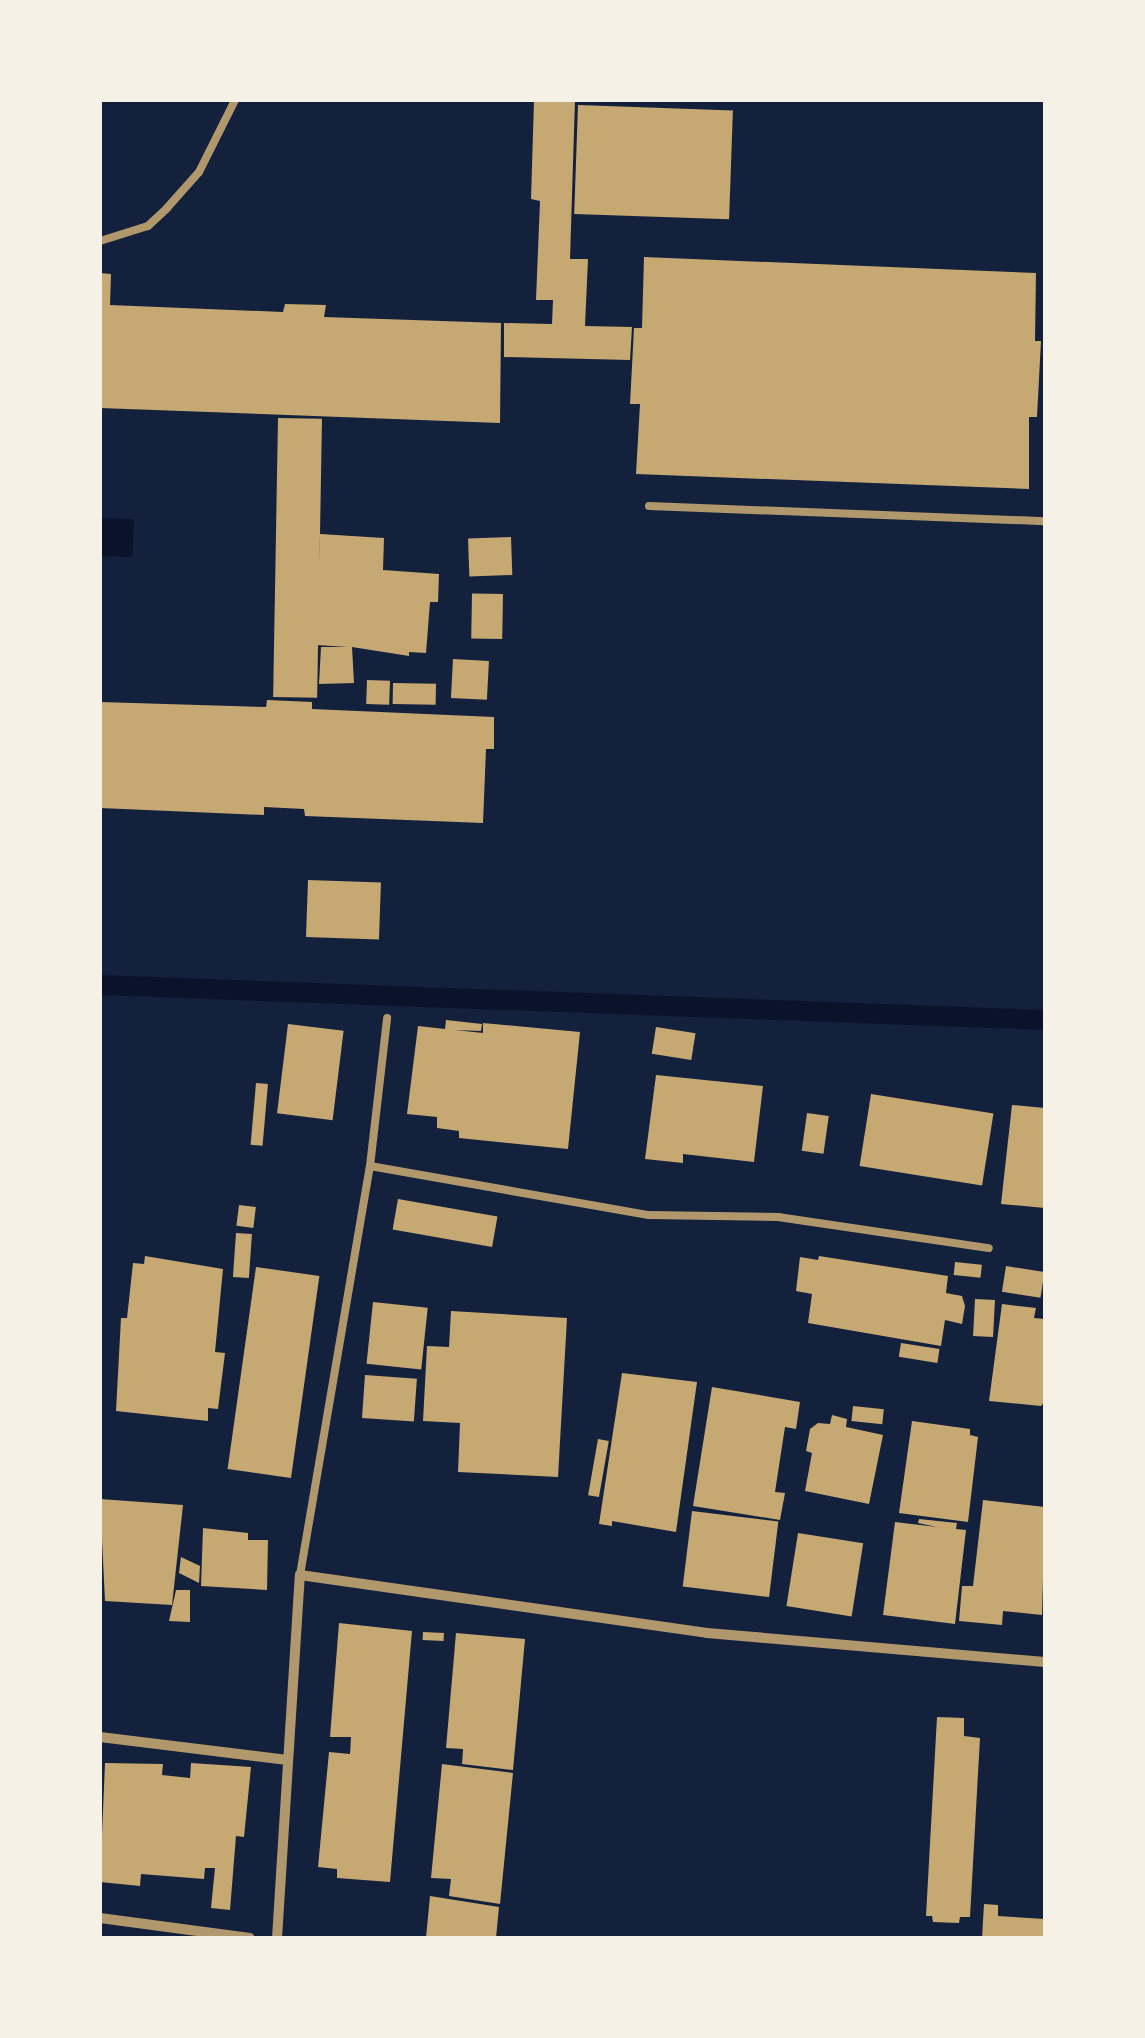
<!DOCTYPE html>
<html>
<head>
<meta charset="utf-8">
<style>
  body { margin:0 }
  #map { position:relative; width:1145px; height:2038px; overflow:hidden; background:#14213d; font-family:Lato,sans-serif }
  div>[style] { position:absolute }
  .water>* { inset:0; background:#0b132b; transform-origin:0 0 }
  .stream>* { height:20px; margin:-10px; padding:0 10px; transform-origin:10px; border-radius:10px; background:#0b132b }
  .building>* { inset:0; background:#c6a872; transform-origin:0 0 }
  .service>* { height:8px; margin:-4px; padding:0 4px; transform-origin:4px; border-radius:4px; background:#b1986c }
  .minor>* { height:10px; margin:-5px; padding:0 5px; transform-origin:5px; border-radius:5px; background:#b1986c }
  span { translate:-50% -50%; white-space:nowrap; text-align:center; line-height:1.15; -webkit-text-stroke:10px #f6f1e7; paint-order:stroke }
  .frame { position:absolute; inset:0; border:102px solid #f6f1e7; pointer-events:none }
</style>
</head>
<body>
<div id="map">
  <div class="water">
    <div style="left:100px;top:518px;width:34px;height:38px;rotate:2deg"></div>
  </div>
  <div class="stream">
    <div style="left:100px;top:985px;width:946px;rotate:2.12deg"></div>
  </div>
  <div class="building">
    <div style="clip-path:polygon(534px 100px,575px 100px,570px 259px,588px 259px,585px 326px,632px 327px,630px 360px,504px 357px,504px 323px,552px 324px,553px 300px,536px 300px,540px 201px,531px 199px)"></div>
    <div style="left:578px;top:105px;width:155px;height:109px;rotate:2deg"></div>
    <div style="clip-path:polygon(644px 257px,1036px 273px,1035px 341px,1041px 341px,1037px 417px,1029px 417px,1029px 489px,636px 474px,640px 404px,630px 404px,634px 328px,642px 328px)"></div>
    <div style="clip-path:polygon(100px 273px,111px 274px,110px 305px,283px 312px,285px 304px,326px 305px,324px 317px,501px 323px,500px 423px,100px 408px)"></div>
    <div style="left:278px;top:418px;width:44px;height:279px;rotate:1deg"></div>
    <div style="clip-path:polygon(320px 534px,384px 538px,383px 570px,439px 574px,438px 602px,430px 602px,426px 653px,409px 652px,409px 656px,352px 647px,354px 683px,319px 684px,321px 647px,348px 647px,316px 645px)"></div>
    <div style="left:511px;top:537px;width:38px;height:43px;rotate:88deg"></div>
    <div style="left:503px;top:594px;width:45px;height:31px;rotate:91deg"></div>
    <div style="left:453px;top:659px;width:36px;height:39px;rotate:3deg"></div>
    <div style="left:367px;top:680px;width:23px;height:24px;rotate:2deg"></div>
    <div style="left:393px;top:683px;width:43px;height:21px;rotate:1deg"></div>
    <div style="clip-path:polygon(267px 700px,312px 702px,312px 709px,494px 717px,494px 749px,486px 749px,483px 823px,305px 816px,304px 809px,264px 807px,264px 815px,100px 808px,100px 702px,266px 707px)"></div>
    <div style="left:308px;top:880px;width:73px;height:57px;rotate:2deg"></div>
    <div style="clip-path:polygon(446px 1020px,482px 1024px,481px 1031px,455px 1030px,483px 1033px,483px 1023px,580px 1032px,568px 1149px,459px 1138px,459px 1131px,437px 1128px,437px 1117px,407px 1114px,418px 1026px,445px 1029px)"></div>
    <div style="left:288px;top:1024px;width:56px;height:90px;rotate:7deg"></div>
    <div style="left:656px;top:1027px;width:40px;height:27px;rotate:9deg"></div>
    <div style="clip-path:polygon(656px 1075px,763px 1086px,754px 1162px,683px 1154px,683px 1163px,645px 1159px)"></div>
    <div style="left:256px;top:1083px;width:12px;height:62px;rotate:5deg"></div>
    <div style="left:871px;top:1094px;width:124px;height:73px;rotate:9deg"></div>
    <div style="clip-path:polygon(1012px 1105px,1045px 1108px,1045px 1208px,1001px 1204px)"></div>
    <div style="left:807px;top:1113px;width:22px;height:38px;rotate:8deg"></div>
    <div style="left:398px;top:1199px;width:101px;height:31px;rotate:10deg"></div>
    <div style="left:239px;top:1205px;width:17px;height:21px;rotate:7deg"></div>
    <div style="left:236px;top:1233px;width:16px;height:44px;rotate:4deg"></div>
    <div style="clip-path:polygon(145px 1256px,223px 1269px,215px 1352px,225px 1353px,218px 1409px,208px 1408px,208px 1421px,116px 1411px,121px 1318px,127px 1318px,133px 1263px,144px 1264px)"></div>
    <div style="clip-path:polygon(819px 1256px,948px 1276px,946px 1293px,962px 1296px,965px 1306px,962px 1324px,945px 1320px,941px 1346px,808px 1323px,812px 1294px,796px 1291px,800px 1257px,818px 1260px)"></div>
    <div style="left:955px;top:1262px;width:27px;height:13px;rotate:6deg"></div>
    <div style="left:1006px;top:1266px;width:39px;height:26px;rotate:9deg"></div>
    <div style="left:256px;top:1267px;width:64px;height:204px;rotate:8deg"></div>
    <div style="left:975px;top:1299px;width:20px;height:37px;rotate:3deg"></div>
    <div style="left:373px;top:1302px;width:55px;height:62px;rotate:6deg"></div>
    <div style="clip-path:polygon(1002px 1304px,1036px 1308px,1034px 1318px,1045px 1319px,1045px 1401px,1041px 1406px,989px 1401px)"></div>
    <div style="clip-path:polygon(451px 1311px,567px 1318px,558px 1477px,458px 1472px,460px 1423px,423px 1421px,427px 1346px,449px 1347px)"></div>
    <div style="left:901px;top:1343px;width:39px;height:14px;rotate:9deg"></div>
    <div style="clip-path:polygon(622px 1373px,697px 1382px,676px 1532px,612px 1521px,612px 1526px,599px 1524px)"></div>
    <div style="left:365px;top:1375px;width:52px;height:43px;rotate:4deg"></div>
    <div style="clip-path:polygon(712px 1387px,800px 1402px,796px 1429px,785px 1427px,775px 1492px,785px 1493px,780px 1520px,693px 1506px)"></div>
    <div style="left:853px;top:1406px;width:31px;height:15px;rotate:6deg"></div>
    <div style="clip-path:polygon(832px 1415px,847px 1419px,846px 1427px,883px 1435px,869px 1504px,805px 1491px,812px 1453px,806px 1451px,810px 1429px,818px 1423px,830px 1424px)"></div>
    <div style="clip-path:polygon(912px 1421px,970px 1429px,970px 1435px,978px 1437px,968px 1522px,899px 1513px)"></div>
    <div style="left:598px;top:1439px;width:11px;height:57px;rotate:10deg"></div>
    <div style="clip-path:polygon(100px 1499px,183px 1505px,172px 1605px,105px 1601px)"></div>
    <div style="clip-path:polygon(983px 1500px,1045px 1507px,1042px 1615px,1003px 1611px,1002px 1625px,959px 1621px,962px 1586px,973px 1586px)"></div>
    <div style="left:692px;top:1511px;width:87px;height:76px;rotate:7deg"></div>
    <div style="clip-path:polygon(919px 1519px,957px 1523px,956px 1529px,966px 1530px,955px 1624px,883px 1615px,895px 1522px,937px 1527px,918px 1523px)"></div>
    <div style="clip-path:polygon(203px 1528px,248px 1533px,248px 1540px,268px 1540px,267px 1590px,201px 1586px)"></div>
    <div style="left:798px;top:1533px;width:66px;height:74px;rotate:9deg"></div>
    <div style="clip-path:polygon(181px 1557px,200px 1566px,199px 1583px,179px 1573px)"></div>
    <div style="clip-path:polygon(176px 1590px,190px 1590px,190px 1622px,169px 1621px)"></div>
    <div style="clip-path:polygon(339px 1623px,412px 1631px,390px 1882px,337px 1878px,337px 1869px,318px 1867px,329px 1752px,350px 1754px,351px 1737px,330px 1737px)"></div>
    <div style="left:423px;top:1632px;width:21px;height:8px;rotate:3deg"></div>
    <div style="clip-path:polygon(456px 1633px,525px 1639px,513px 1770px,462px 1764px,463px 1749px,446px 1748px)"></div>
    <div style="clip-path:polygon(937px 1717px,964px 1718px,964px 1736px,980px 1738px,970px 1917px,960px 1917px,959px 1923px,933px 1922px,932px 1916px,926px 1916px)"></div>
    <div style="clip-path:polygon(105px 1763px,163px 1764px,162px 1775px,190px 1778px,191px 1763px,251px 1767px,244px 1837px,236px 1836px,230px 1910px,211px 1908px,215px 1868px,205px 1868px,204px 1879px,141px 1874px,140px 1886px,100px 1882px)"></div>
    <div style="clip-path:polygon(442px 1764px,513px 1773px,500px 1904px,449px 1896px,451px 1879px,431px 1878px)"></div>
    <div style="clip-path:polygon(430px 1896px,499px 1907px,496px 1938px,426px 1938px)"></div>
    <div style="clip-path:polygon(984px 1904px,998px 1905px,998px 1916px,1045px 1919px,1045px 1938px,982px 1938px)"></div>
  </div>
  <div class="service">
    <div style="left:100px;top:241px;width:50px;rotate:-17.4deg"></div>
    <div style="left:148px;top:226px;width:26px;rotate:-43deg"></div>
    <div style="left:167px;top:208px;width:48px;rotate:-48.4deg"></div>
    <div style="left:199px;top:172px;width:80px;rotate:-63.4deg"></div>
    <div style="left:649px;top:506px;width:396px;rotate:2.2deg"></div>
    <div style="left:370px;top:1166px;width:283px;rotate:10deg"></div>
    <div style="left:649px;top:1215px;width:129px;rotate:0.9deg"></div>
    <div style="left:778px;top:1217px;width:213px;rotate:8.4deg"></div>
    <div style="left:300px;top:1575px;width:415px;rotate:-80.3deg"></div>
    <div style="left:370px;top:1166px;width:149px;rotate:-83.4deg"></div>
  </div>
  <div class="minor">
    <div style="left:100px;top:1737px;width:189px;rotate:7deg"></div>
    <div style="left:100px;top:1918px;width:151px;rotate:7.6deg"></div>
    <div style="left:277px;top:1938px;width:364px;rotate:-86.4deg"></div>
    <div style="left:300px;top:1575px;width:411px;rotate:8.1deg"></div>
    <div style="left:707px;top:1633px;width:339px;rotate:4.9deg"></div>
  </div>
  <div class="frame"></div>
</div>
</body>
</html>
